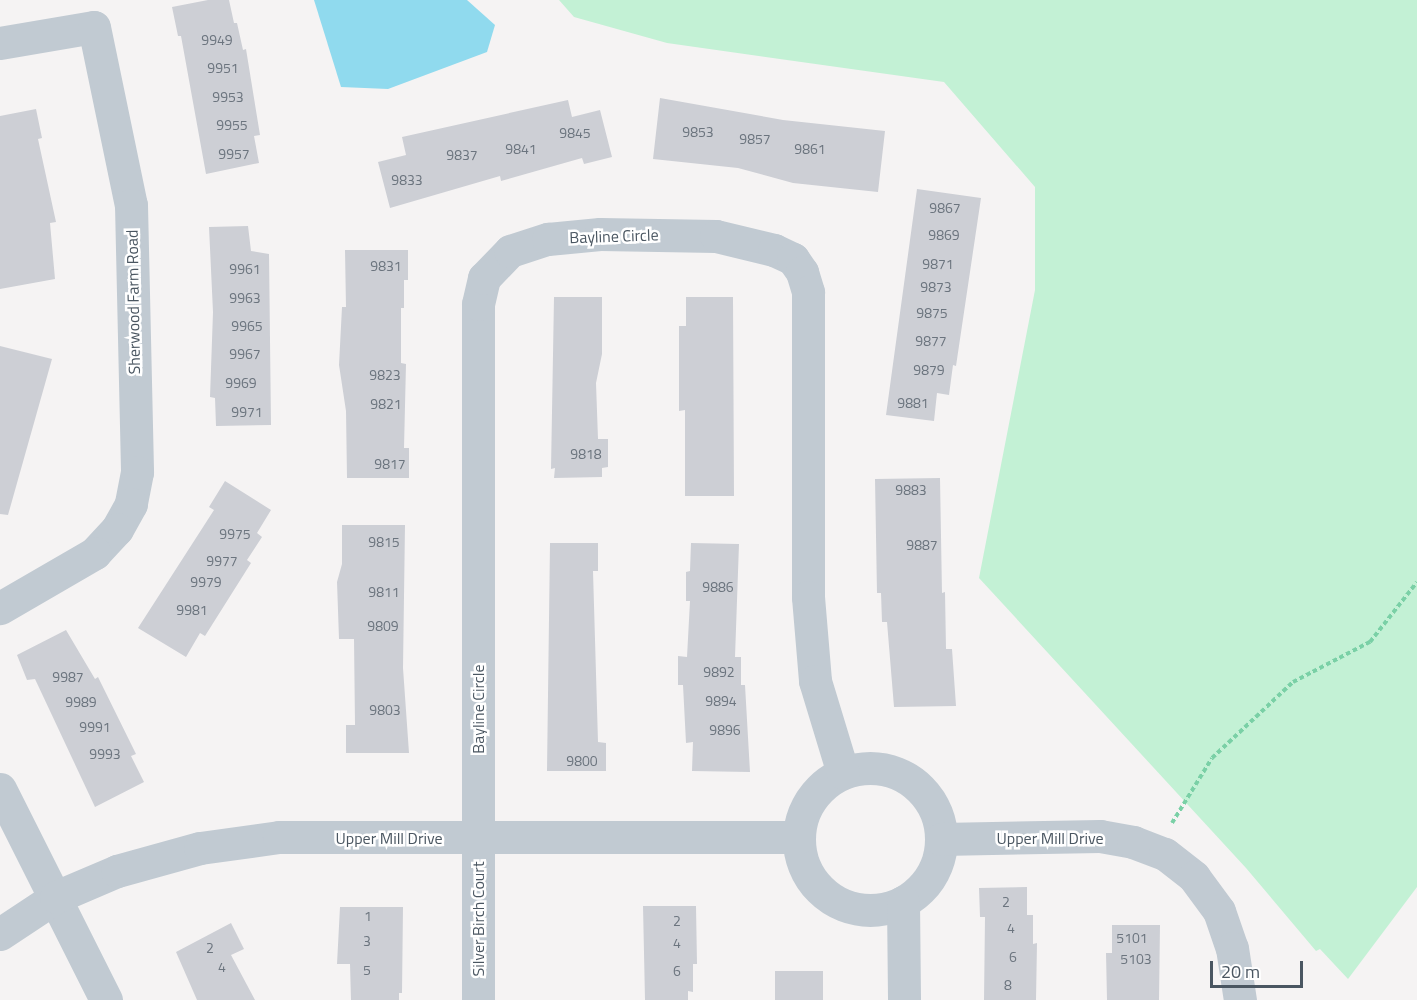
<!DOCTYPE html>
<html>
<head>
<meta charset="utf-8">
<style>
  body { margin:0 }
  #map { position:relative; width:1417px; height:1000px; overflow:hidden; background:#f5f3f3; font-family:"Titillium Web",sans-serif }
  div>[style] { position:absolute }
  .green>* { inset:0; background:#c3f1d5 }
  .water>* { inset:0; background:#90daee }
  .building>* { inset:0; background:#cdcfd5; transform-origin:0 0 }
  .path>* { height:4px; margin-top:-2px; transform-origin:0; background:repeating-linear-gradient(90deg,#7ad0a6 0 4.5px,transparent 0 7.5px) }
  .street>* { height:33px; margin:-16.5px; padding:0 16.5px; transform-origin:16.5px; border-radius:16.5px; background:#c1cad2 }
  .street>.ring { margin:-16.5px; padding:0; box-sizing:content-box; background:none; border:33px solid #c1cad2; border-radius:50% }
  span { translate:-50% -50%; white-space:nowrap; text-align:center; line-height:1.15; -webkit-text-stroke:5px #fff; paint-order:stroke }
  .number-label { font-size:14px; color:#6b747e }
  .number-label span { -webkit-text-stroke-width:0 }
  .street-label { font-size:16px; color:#4a5661 }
  .scale { position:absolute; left:1210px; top:961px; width:93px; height:27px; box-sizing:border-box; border:3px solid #4a5661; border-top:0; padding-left:8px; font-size:18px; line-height:21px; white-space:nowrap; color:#4a5661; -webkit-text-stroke:4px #fff; paint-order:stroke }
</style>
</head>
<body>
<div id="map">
  <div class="green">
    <div style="clip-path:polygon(559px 0,1417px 0,1417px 887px,1348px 979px,1320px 949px,1316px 951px,1246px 868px,979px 578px,1035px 290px,1035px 187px,944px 82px,667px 43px,574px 17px)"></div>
  </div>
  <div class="water">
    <div style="clip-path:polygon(314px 0,467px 0,495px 25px,487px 52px,388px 89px,341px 87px)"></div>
  </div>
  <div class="building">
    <div style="clip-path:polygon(208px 0,229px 0,234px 23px,237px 23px,243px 50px,246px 49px,260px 135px,254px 136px,259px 163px,206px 174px,181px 36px,178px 36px,172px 7px)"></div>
    <div style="clip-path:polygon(660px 98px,783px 120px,885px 131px,878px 192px,793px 183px,738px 168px,653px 159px)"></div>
    <div style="clip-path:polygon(568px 100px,572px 117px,600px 110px,612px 157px,584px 164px,582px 158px,501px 181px,500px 176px,390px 208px,378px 162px,406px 155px,402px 137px)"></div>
    <div style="clip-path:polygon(36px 109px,42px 138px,38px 139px,56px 222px,50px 223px,55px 279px,0 289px,0 116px)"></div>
    <div style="clip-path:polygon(917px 189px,981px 198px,956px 366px,953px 365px,949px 395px,937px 393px,934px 421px,886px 415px)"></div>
    <div style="clip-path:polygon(248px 226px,251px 251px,269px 254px,271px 425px,216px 426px,215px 398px,210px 397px,213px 312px,209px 227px)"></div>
    <div style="clip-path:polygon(345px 250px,408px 250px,408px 280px,404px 280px,404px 308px,401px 308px,401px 363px,406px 364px,404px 448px,409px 448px,409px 478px,347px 478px,346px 411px,339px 365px,342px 307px,346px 307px)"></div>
    <div style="clip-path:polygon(554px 297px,602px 297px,602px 354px,596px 383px,598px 439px,608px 439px,608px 467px,602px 468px,602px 477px,554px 478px,555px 468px,551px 469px)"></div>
    <div style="clip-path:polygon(686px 297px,733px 297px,734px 496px,685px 496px,685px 410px,679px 411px,679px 326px,686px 326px)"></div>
    <div style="clip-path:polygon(0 346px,52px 359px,8px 515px,0 514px)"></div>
    <div style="clip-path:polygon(940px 478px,942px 593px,945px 592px,946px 649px,952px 649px,956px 706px,894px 707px,887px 622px,882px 622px,881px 593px,877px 593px,875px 479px)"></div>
    <div style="clip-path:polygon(225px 481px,271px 510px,257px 533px,262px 537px,247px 560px,251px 563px,205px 636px,200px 633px,186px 657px,138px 628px,214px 510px,209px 507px)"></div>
    <div style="clip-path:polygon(342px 525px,405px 525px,403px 668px,409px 753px,346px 753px,346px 725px,355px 725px,354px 639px,339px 639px,337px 582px,342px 564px)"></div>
    <div style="clip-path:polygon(550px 543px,598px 543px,598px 571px,593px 571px,598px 742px,606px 743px,606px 771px,547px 771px)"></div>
    <div style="clip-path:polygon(691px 543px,739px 544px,735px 657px,741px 657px,741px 685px,745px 685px,750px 772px,692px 771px,693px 742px,686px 743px,683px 685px,678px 685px,678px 656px,687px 657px,690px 601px,686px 601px,686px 572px,690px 571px)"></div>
    <div style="clip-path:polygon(66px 630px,95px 679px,98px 677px,136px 754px,131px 756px,144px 782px,95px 807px,35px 679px,27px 680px,17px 655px)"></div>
    <div style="clip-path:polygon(1027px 887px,1027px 915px,1033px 915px,1033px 944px,1037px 943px,1036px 1000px,984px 1000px,985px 917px,980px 917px,979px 888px)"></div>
    <div style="clip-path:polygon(643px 906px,696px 906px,697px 964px,693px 964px,693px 992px,688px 991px,688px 1000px,645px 1000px)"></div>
    <div style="clip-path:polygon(340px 907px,403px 907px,402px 993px,399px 993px,399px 1000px,351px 1000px,350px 964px,337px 964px)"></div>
    <div style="clip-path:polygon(231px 923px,244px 949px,231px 955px,255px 1000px,197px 1000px,176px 952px)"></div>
    <div style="clip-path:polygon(1112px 925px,1160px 925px,1159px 1000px,1107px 1000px,1106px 953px,1112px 953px)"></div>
    <div style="left:775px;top:971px;width:48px;height:29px"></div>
  </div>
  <div class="path">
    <div style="left:1172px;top:823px;width:76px;rotate:-58.4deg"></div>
    <div style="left:1212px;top:758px;width:111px;rotate:-43.2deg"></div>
    <div style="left:1293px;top:682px;width:87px;rotate:-27.5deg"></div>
    <div style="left:1370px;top:642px;width:76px;rotate:-51.9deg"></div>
  </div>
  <div class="street">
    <div style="left:0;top:43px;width:95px;rotate:-9.7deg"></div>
    <div style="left:94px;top:27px;width:182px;rotate:78.3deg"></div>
    <div style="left:131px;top:205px;width:267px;rotate:88.7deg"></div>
    <div style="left:137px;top:472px;width:33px;rotate:101deg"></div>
    <div style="left:131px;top:504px;width:29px;rotate:119deg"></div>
    <div style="left:117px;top:529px;width:33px;rotate:133deg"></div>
    <div style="left:95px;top:553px;width:110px;rotate:149.9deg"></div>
    <div class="ring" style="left:799px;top:768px;width:109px;height:109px"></div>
    <div style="left:0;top:789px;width:236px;rotate:63.3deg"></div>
    <div style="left:941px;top:839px;width:159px;rotate:-1.1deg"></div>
    <div style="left:1100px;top:836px;width:34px;rotate:10deg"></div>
    <div style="left:1133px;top:842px;width:34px;rotate:21deg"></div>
    <div style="left:1165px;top:854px;width:37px;rotate:38deg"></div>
    <div style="left:1194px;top:877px;width:42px;rotate:53.7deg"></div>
    <div style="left:1219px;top:911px;width:39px;rotate:71deg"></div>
    <div style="left:1232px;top:948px;width:53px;rotate:81.3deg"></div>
    <div style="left:903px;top:902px;width:98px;rotate:89.4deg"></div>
    <div style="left:0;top:934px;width:67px;rotate:-33.5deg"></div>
    <div style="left:56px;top:897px;width:66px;rotate:-23.1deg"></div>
    <div style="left:117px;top:871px;width:86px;rotate:-15.5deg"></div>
    <div style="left:200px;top:848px;width:80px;rotate:-7.9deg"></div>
    <div style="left:279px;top:837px;width:520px"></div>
    <div style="left:478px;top:1000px;width:696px;rotate:-90deg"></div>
    <div style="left:478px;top:304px;width:27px;rotate:-77deg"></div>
    <div style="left:484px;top:278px;width:37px;rotate:-46deg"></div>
    <div style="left:510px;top:251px;width:40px;rotate:-18deg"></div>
    <div style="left:548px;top:239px;width:52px;rotate:-5.5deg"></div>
    <div style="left:600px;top:234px;width:116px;rotate:1deg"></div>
    <div style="left:716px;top:236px;width:60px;rotate:13.6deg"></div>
    <div style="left:774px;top:250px;width:21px;rotate:25deg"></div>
    <div style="left:793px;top:259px;width:16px;rotate:55deg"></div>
    <div style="left:802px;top:272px;width:21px;rotate:73deg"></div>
    <div style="left:808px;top:292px;width:305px;rotate:90deg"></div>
    <div style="left:808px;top:597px;width:84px;rotate:85.2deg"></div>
    <div style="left:815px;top:681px;width:96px;rotate:73.1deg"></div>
  </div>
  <div class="number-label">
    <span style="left:217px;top:40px">9949</span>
    <span style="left:223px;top:68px">9951</span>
    <span style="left:228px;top:97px">9953</span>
    <span style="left:232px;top:125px">9955</span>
    <span style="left:698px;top:132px">9853</span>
    <span style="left:575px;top:133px">9845</span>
    <span style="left:755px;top:139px">9857</span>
    <span style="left:521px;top:149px">9841</span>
    <span style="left:810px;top:149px">9861</span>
    <span style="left:234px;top:154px">9957</span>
    <span style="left:462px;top:155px">9837</span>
    <span style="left:407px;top:180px">9833</span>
    <span style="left:945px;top:208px">9867</span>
    <span style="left:944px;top:235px">9869</span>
    <span style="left:938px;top:264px">9871</span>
    <span style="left:386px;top:266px">9831</span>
    <span style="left:245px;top:269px">9961</span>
    <span style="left:936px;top:287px">9873</span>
    <span style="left:245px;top:298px">9963</span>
    <span style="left:932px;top:313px">9875</span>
    <span style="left:247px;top:326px">9965</span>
    <span style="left:931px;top:341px">9877</span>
    <span style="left:245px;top:354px">9967</span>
    <span style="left:929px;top:370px">9879</span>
    <span style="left:385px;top:375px">9823</span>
    <span style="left:241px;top:383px">9969</span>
    <span style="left:913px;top:403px">9881</span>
    <span style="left:386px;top:404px">9821</span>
    <span style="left:247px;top:412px">9971</span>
    <span style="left:586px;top:454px">9818</span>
    <span style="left:390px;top:464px">9817</span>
    <span style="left:911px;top:490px">9883</span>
    <span style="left:235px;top:534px">9975</span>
    <span style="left:384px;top:542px">9815</span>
    <span style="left:922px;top:545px">9887</span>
    <span style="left:222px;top:561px">9977</span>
    <span style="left:206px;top:582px">9979</span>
    <span style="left:718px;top:587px">9886</span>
    <span style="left:384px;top:592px">9811</span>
    <span style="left:192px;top:610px">9981</span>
    <span style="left:383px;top:626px">9809</span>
    <span style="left:719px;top:672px">9892</span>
    <span style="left:68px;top:677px">9987</span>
    <span style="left:721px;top:701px">9894</span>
    <span style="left:81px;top:702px">9989</span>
    <span style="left:385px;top:710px">9803</span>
    <span style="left:95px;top:727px">9991</span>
    <span style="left:725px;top:730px">9896</span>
    <span style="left:105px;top:754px">9993</span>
    <span style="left:582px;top:761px">9800</span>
    <span style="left:1006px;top:902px">2</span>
    <span style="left:368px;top:916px">1</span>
    <span style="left:677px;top:921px">2</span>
    <span style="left:1011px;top:928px">4</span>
    <span style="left:1132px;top:938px">5101</span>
    <span style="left:367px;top:941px">3</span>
    <span style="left:677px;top:943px">4</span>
    <span style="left:210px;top:948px">2</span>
    <span style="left:1013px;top:957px">6</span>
    <span style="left:1136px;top:959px">5103</span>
    <span style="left:222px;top:967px">4</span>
    <span style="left:367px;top:970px">5</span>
    <span style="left:677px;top:971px">6</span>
    <span style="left:1008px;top:985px">8</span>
  </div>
  <div class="street-label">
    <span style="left:614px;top:236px;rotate:-2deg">Bayline Circle</span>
    <span style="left:133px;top:302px;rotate:-91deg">Sherwood Farm Road</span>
    <span style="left:478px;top:709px;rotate:-90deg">Bayline Circle</span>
    <span style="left:389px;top:838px">Upper Mill Drive</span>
    <span style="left:1050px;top:838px">Upper Mill Drive</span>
    <span style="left:478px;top:919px;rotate:-90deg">Silver Birch Court</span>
  </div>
  <div class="scale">20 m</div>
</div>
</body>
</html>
